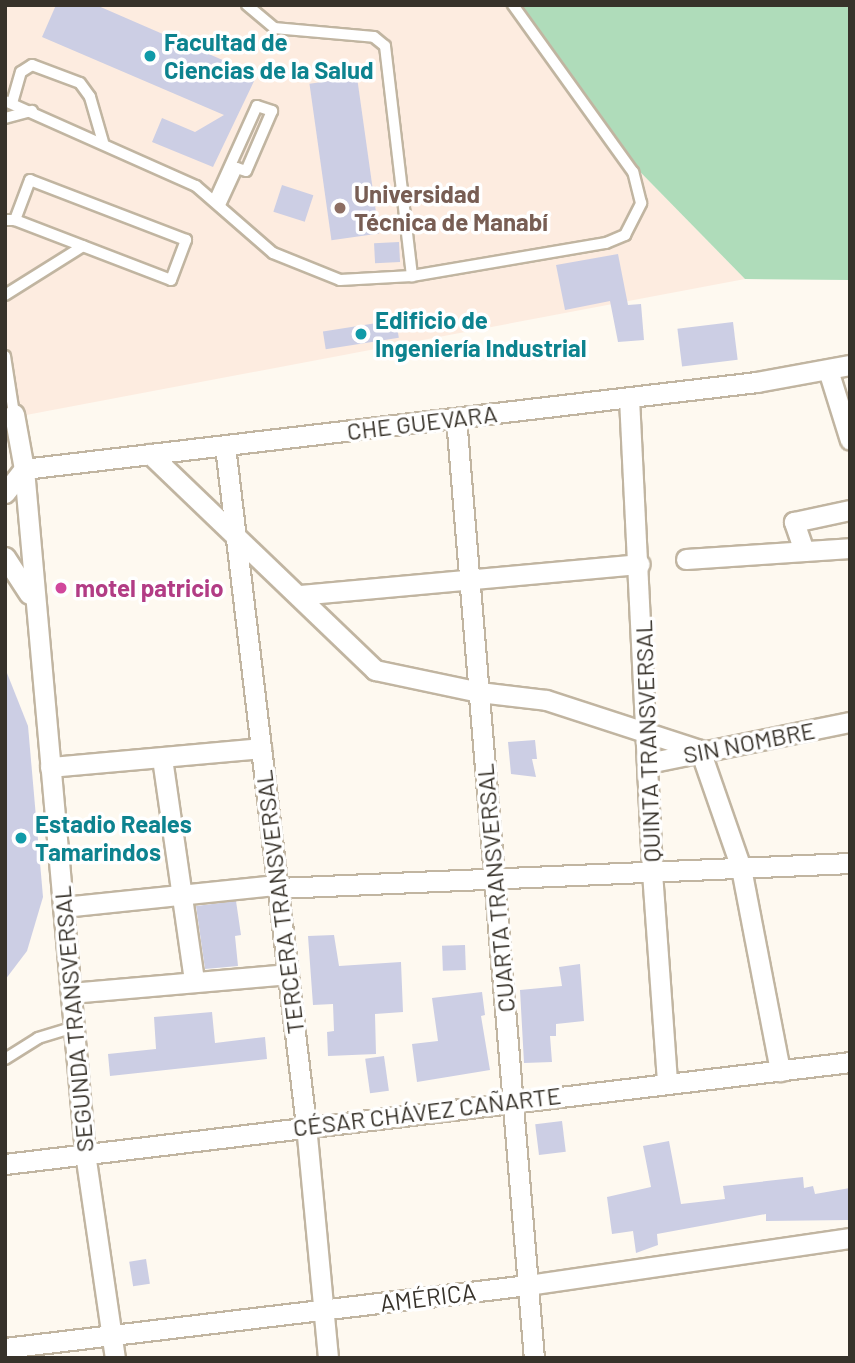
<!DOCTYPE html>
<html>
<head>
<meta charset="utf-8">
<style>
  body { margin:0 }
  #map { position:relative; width:855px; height:1363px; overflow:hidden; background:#fef9f0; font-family:Barlow,sans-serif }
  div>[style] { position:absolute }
  .education>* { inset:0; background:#fdece0 }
  .green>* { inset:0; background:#afdcba }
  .building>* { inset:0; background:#cccee4; transform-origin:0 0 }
  .roads { filter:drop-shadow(2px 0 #c1b5a1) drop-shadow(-2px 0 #c1b5a1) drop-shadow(0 2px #c1b5a1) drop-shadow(0 -2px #c1b5a1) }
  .lane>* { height:10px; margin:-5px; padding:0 5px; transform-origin:5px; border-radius:5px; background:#fff }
  .street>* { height:19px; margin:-9.5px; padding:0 9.5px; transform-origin:9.5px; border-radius:9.5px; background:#fff }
  .dots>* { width:19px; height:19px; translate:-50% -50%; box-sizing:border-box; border:4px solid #fff; border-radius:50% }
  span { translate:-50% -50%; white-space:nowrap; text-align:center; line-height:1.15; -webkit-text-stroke:7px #fff; paint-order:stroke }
  .culture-label { font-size:24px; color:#0d838f; font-weight:700 }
  .left { translate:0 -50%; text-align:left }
  .education-label { font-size:24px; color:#785e54; font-weight:700 }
  .street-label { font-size:24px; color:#37322a }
  .hotel-label { font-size:24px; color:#b23c85; font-weight:700 }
  .frame { position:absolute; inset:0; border:7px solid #37322a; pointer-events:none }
</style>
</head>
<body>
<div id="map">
  <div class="education">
    <div style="clip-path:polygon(5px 5px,505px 5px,605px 136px,745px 279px,5px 419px)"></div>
  </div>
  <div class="green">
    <div style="clip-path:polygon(505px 5px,850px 5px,850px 280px,745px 279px,605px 136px)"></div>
  </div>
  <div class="building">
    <div style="clip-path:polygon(56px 5px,96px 5px,257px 75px,213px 167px,152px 142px,162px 118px,195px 132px,224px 115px,42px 37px)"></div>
    <div style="left:357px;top:77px;width:158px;height:48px;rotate:82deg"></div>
    <div style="left:282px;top:185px;width:33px;height:28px;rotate:18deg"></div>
    <div style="left:399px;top:242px;width:20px;height:25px;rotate:87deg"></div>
    <div style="clip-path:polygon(618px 254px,628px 305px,641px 304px,644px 340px,618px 342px,610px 301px,565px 310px,556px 265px)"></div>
    <div style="left:396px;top:320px;width:18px;height:74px;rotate:81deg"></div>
    <div style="left:733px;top:322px;width:38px;height:56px;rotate:83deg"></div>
    <div style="clip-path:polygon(5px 668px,28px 726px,43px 897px,27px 951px,5px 980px)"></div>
    <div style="clip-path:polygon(535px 740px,537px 759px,532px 759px,536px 777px,511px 774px,508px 742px)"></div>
    <div style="clip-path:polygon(236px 901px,241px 935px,235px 936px,238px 966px,205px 969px,196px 906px)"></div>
    <div style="clip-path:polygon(334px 935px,339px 966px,401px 962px,403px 1012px,375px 1014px,376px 1054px,328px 1056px,327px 1032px,334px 1031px,333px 1004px,313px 1005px,308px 936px)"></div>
    <div style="left:465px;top:945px;width:25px;height:23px;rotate:88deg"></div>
    <div style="clip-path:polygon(580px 964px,584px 1021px,556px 1024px,556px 1036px,550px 1036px,552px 1062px,524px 1063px,520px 990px,562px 986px,559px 967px)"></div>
    <div style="clip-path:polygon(482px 992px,485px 1015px,481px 1016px,490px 1070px,417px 1082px,412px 1044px,438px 1041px,432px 998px)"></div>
    <div style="clip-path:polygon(212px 1012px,215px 1043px,265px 1037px,267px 1059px,110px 1076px,108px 1054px,156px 1049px,154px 1017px)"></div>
    <div style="left:384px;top:1056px;width:35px;height:19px;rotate:82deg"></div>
    <div style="left:562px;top:1121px;width:31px;height:27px;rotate:83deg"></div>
    <div style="clip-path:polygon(669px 1141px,681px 1204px,725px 1199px,723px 1186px,803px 1177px,804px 1188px,813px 1186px,815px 1194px,850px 1188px,848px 1220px,766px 1221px,766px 1214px,657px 1234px,658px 1245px,636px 1253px,633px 1231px,612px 1234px,607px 1197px,651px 1187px,643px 1146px)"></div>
    <div style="left:146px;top:1259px;width:25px;height:17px;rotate:81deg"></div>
  </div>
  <div class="roads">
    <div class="lane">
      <div style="left:247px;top:5px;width:35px;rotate:40deg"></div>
      <div style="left:274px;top:28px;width:100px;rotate:5.1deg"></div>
      <div style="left:374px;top:37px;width:14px;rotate:39deg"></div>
      <div style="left:385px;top:46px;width:232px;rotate:83.3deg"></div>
      <div style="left:5px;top:101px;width:209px;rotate:24deg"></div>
      <div style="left:196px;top:186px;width:102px;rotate:41deg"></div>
      <div style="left:273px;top:253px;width:72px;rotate:21.9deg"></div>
      <div style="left:340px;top:280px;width:72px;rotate:-3.2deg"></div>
      <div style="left:412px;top:276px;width:197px;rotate:-9.7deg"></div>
      <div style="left:606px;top:243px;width:21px;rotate:-23deg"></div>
      <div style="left:625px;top:235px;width:36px;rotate:-63deg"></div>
      <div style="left:641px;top:203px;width:32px;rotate:-104deg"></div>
      <div style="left:633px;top:172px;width:206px;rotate:-125.7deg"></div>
      <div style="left:12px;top:103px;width:32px;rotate:-74deg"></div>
      <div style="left:21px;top:72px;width:13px;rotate:-32deg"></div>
      <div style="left:32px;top:65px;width:51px;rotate:20.6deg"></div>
      <div style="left:80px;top:83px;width:17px;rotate:54deg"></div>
      <div style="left:90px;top:97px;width:47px;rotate:73.9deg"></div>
      <div style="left:5px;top:118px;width:28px;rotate:-15deg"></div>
      <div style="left:215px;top:199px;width:102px;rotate:-65.7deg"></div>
      <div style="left:257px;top:106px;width:16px;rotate:18deg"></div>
      <div style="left:272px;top:111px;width:65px;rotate:113.4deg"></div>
      <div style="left:246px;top:171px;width:9px;rotate:-162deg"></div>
      <div style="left:237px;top:168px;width:41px;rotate:114.7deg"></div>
      <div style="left:5px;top:220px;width:10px"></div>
      <div style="left:15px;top:220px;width:167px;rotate:21deg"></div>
      <div style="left:171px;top:280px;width:43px;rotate:-69.4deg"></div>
      <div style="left:186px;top:240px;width:167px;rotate:-159deg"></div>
      <div style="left:30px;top:180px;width:43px;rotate:110.6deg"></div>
      <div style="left:5px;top:295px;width:92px;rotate:-32.1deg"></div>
      <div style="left:5px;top:356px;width:59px;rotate:81.2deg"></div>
      <div style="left:5px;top:1059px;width:39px;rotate:-32deg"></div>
      <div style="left:38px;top:1038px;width:37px;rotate:-17deg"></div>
    </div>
    <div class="street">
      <div style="left:828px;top:370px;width:73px;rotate:72.6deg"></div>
      <div style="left:629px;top:398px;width:475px;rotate:87.2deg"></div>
      <div style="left:652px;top:872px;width:212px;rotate:85.9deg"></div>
      <div style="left:14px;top:414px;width:56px;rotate:79.7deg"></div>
      <div style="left:24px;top:469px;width:687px;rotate:84.9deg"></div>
      <div style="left:85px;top:1153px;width:207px;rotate:81.7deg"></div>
      <div style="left:456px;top:418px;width:943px;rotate:85.26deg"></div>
      <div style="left:225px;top:446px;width:684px;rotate:83.2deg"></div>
      <div style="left:306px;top:1125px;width:234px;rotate:84.6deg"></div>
      <div style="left:150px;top:454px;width:312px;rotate:43.8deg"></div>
      <div style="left:375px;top:670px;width:106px;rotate:11.9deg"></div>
      <div style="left:479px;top:692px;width:67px;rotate:6.8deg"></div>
      <div style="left:546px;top:700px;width:162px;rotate:18deg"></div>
      <div style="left:700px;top:750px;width:125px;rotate:70.8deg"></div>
      <div style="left:741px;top:868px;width:207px;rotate:79.1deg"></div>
      <div style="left:24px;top:469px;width:738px;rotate:-6.77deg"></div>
      <div style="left:757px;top:382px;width:95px;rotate:-10.4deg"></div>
      <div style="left:5px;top:493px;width:31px;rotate:-52deg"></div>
      <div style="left:804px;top:551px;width:31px;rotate:-109deg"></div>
      <div style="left:794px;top:522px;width:57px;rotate:-12.1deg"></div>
      <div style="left:5px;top:557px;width:44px;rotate:57deg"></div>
      <div style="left:686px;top:559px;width:164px;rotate:-3.8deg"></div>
      <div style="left:299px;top:595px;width:342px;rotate:-5.2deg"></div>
      <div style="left:162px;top:758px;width:225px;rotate:81.8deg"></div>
      <div style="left:648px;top:763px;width:206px;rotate:-11.5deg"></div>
      <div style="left:50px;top:767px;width:212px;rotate:-5.1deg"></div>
      <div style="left:278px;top:888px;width:573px;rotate:-2.5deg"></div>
      <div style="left:63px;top:907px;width:215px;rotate:-5.9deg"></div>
      <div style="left:71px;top:993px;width:218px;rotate:-5deg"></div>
      <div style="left:5px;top:1164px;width:851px;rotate:-6.88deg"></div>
      <div style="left:5px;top:1348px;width:527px;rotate:-6.87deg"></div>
      <div style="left:528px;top:1285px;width:325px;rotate:-8.3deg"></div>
    </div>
  </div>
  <div class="dots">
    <div style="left:150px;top:56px;background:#0f9aa8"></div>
    <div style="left:340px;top:208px;background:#8d6e63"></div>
    <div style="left:361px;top:334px;background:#0f9aa8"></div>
    <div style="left:61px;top:588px;background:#d1479c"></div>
    <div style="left:21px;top:838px;background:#0f9aa8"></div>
  </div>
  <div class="culture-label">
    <span class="left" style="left:164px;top:56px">Facultad de<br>Ciencias de la Salud</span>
    <span class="left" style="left:375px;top:334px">Edificio de<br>Ingeniería Industrial</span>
    <span class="left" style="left:35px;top:838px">Estadio Reales<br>Tamarindos</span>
  </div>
  <div class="education-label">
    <span class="left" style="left:354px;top:208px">Universidad<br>Técnica de Manabí</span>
  </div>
  <div class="street-label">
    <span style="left:422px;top:422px;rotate:-7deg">CHE GUEVARA</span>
    <span style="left:647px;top:741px;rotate:-92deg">QUINTA TRANSVERSAL</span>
    <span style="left:749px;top:742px;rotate:-11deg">SIN NOMBRE</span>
    <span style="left:495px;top:888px;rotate:-95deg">CUARTA TRANSVERSAL</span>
    <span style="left:279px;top:902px;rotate:-97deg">TERCERA TRANSVERSAL</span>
    <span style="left:73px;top:1019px;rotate:-95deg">SEGUNDA TRANSVERSAL</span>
    <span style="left:427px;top:1111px;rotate:-7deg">CÉSAR CHÁVEZ CAÑARTE</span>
    <span style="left:428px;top:1297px;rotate:-7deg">AMÉRICA</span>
  </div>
  <div class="hotel-label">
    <span class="left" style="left:75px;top:588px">motel patricio</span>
  </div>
  <div class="frame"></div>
</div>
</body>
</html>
